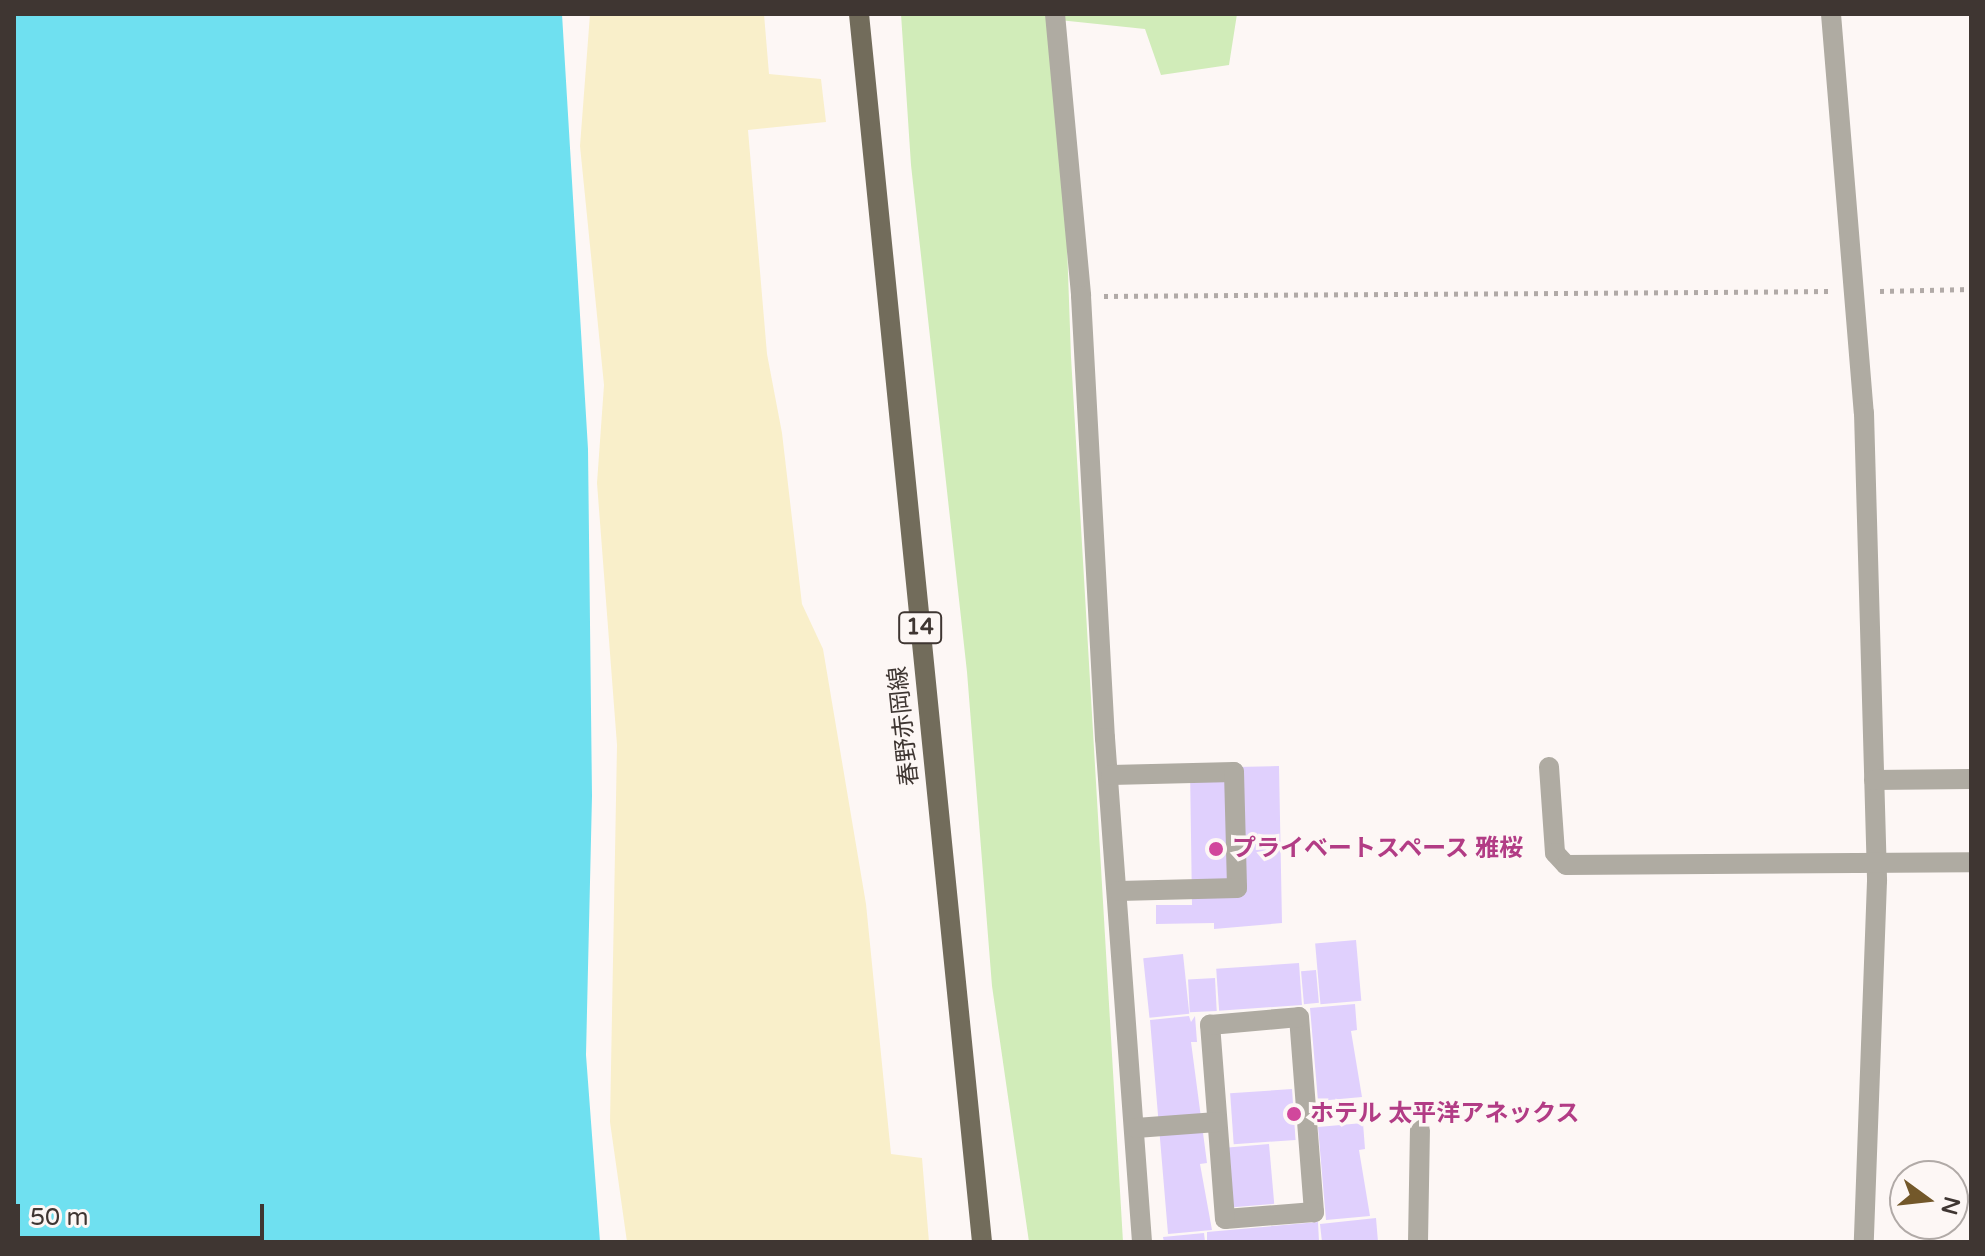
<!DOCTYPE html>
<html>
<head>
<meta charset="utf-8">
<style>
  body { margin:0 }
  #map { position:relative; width:1985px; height:1256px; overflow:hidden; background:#fdf7f5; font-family:"Varela Round","Noto Sans JP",sans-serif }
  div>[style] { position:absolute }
  .green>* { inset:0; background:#d1ecb9 }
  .sand>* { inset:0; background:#f9efca }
  .water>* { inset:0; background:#6fe0f0 }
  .building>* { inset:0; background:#e0d0fd; transform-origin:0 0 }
  .path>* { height:5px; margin-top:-2.5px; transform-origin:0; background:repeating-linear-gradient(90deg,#b1aaa7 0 4px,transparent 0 10px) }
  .minor>* { height:20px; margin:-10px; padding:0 10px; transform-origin:10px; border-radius:10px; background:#afaba2 }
  .major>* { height:20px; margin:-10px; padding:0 10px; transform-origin:10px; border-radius:10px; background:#726c5b }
  .dots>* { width:22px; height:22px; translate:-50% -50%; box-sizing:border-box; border:4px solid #fdf7f5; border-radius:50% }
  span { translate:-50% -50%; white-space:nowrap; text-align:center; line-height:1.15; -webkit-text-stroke:7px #fdf7f5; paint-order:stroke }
  .shield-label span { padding:2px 6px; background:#fdf7f5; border:2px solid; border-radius:6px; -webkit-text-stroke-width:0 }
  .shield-label { font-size:22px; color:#3f3632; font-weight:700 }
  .street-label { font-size:24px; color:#3f3632 }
  .hotel-label { font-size:24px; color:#b23c85; font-weight:700 }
  .left { translate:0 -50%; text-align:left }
  .frame { position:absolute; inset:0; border:16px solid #3f3632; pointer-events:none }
  .north { position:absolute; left:1889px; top:1160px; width:80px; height:80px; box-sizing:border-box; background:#fdf7f5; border:2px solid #b1aaa7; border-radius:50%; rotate:105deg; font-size:22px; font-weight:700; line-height:32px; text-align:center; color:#3f3632 }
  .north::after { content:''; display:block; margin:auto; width:28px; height:36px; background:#73582a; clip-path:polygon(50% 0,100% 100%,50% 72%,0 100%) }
  .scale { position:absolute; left:16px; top:1204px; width:248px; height:36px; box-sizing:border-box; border:4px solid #3f3632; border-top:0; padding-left:10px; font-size:24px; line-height:28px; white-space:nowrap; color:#3f3632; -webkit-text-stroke:6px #fdf7f5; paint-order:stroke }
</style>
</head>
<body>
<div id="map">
  <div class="green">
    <div style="clip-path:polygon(901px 14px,1237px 14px,1229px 65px,1161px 75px,1145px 29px,1059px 20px,1071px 357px,1123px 1242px,1029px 1242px,992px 986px,967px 672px,911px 165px)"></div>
  </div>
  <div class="sand">
    <div style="clip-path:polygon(590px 14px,764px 14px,769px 74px,821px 79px,826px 122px,748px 130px,767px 354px,782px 433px,802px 604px,823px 649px,866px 904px,891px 1154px,922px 1158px,929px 1242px,627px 1242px,610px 1122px,617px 745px,597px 483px,604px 385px,580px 146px)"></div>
  </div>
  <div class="water">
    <div style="clip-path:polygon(14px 14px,562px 14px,588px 449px,592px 796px,586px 1055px,600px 1242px,14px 1242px)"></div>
  </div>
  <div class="building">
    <div style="clip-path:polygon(1279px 766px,1282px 923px,1214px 929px,1214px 923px,1156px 924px,1156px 905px,1192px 905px,1190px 768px)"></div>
    <div style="left:1356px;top:940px;width:61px;height:41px;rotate:85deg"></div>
    <div style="left:1183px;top:954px;width:60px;height:40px;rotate:84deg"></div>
    <div style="left:1299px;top:963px;width:42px;height:83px;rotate:86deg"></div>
    <div style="left:1316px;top:970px;width:33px;height:15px;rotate:85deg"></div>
    <div style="left:1215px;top:978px;width:33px;height:27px;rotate:87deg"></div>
    <div style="clip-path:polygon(1355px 1004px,1357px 1030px,1351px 1031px,1362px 1097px,1318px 1101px,1310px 1008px)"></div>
    <div style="clip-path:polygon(1189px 1016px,1191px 1022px,1195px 1016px,1197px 1042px,1191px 1042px,1207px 1163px,1200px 1164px,1212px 1230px,1168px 1234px,1150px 1020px)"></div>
    <div style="left:1292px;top:1089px;width:51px;height:62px;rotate:86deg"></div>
    <div style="clip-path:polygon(1363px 1123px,1365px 1149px,1359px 1150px,1370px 1216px,1326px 1220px,1318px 1127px)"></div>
    <div style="left:1269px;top:1144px;width:60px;height:41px;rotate:85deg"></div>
    <div style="clip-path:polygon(1376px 1218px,1378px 1242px,1322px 1242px,1320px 1224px)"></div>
    <div style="clip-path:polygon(1318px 1222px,1319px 1242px,1207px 1242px,1207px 1232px)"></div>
    <div style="clip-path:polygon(1204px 1233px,1205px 1242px,1164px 1242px,1163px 1237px)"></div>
  </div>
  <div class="path">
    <div style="left:1880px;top:291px;width:91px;rotate:-1.3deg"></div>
    <div style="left:1104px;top:296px;width:726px;rotate:-0.39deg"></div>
  </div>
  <div class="minor">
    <div style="left:1055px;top:14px;width:283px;rotate:84.7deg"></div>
    <div style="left:1081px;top:296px;width:443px;rotate:86.9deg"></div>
    <div style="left:1105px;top:738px;width:505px;rotate:85.8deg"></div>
    <div style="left:1831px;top:14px;width:400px;rotate:85.3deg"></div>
    <div style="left:1864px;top:413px;width:468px;rotate:88.4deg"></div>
    <div style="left:1877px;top:881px;width:361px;rotate:92.1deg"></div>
    <div style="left:1549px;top:767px;width:86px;rotate:86deg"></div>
    <div style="left:1555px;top:853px;width:16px;rotate:47deg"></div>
    <div style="left:1566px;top:865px;width:405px;rotate:-0.4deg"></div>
    <div style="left:1111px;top:775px;width:123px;rotate:-1.4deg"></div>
    <div style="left:1234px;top:772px;width:116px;rotate:88.5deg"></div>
    <div style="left:1237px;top:888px;width:118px;rotate:178.5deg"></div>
    <div style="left:1874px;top:780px;width:97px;rotate:-0.6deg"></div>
    <div style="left:1299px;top:1017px;width:196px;rotate:85.6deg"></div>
    <div style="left:1314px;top:1212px;width:89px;rotate:175.5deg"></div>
    <div style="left:1225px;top:1219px;width:195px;rotate:-94.4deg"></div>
    <div style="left:1210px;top:1025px;width:89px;rotate:-5.1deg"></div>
    <div style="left:1136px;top:1128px;width:81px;rotate:-4.2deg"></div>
    <div style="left:1418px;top:1242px;width:112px;rotate:-89deg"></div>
  </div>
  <div class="major">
    <div style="left:859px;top:14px;width:1234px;rotate:84.28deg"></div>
  </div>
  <div class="dots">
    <div style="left:1216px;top:849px;background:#d1479c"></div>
    <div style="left:1294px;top:1114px;background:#d1479c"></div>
  </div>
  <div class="shield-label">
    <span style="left:920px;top:628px">14</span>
  </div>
  <div class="street-label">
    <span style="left:904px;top:726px;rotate:-96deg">春野赤岡線</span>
  </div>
  <div class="hotel-label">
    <span class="left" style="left:1232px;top:849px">プライベートスペース 雅桜</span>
    <span class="left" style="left:1310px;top:1114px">ホテル 太平洋アネックス</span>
  </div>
  <div class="frame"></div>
  <div class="north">N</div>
  <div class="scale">50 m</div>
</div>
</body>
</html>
